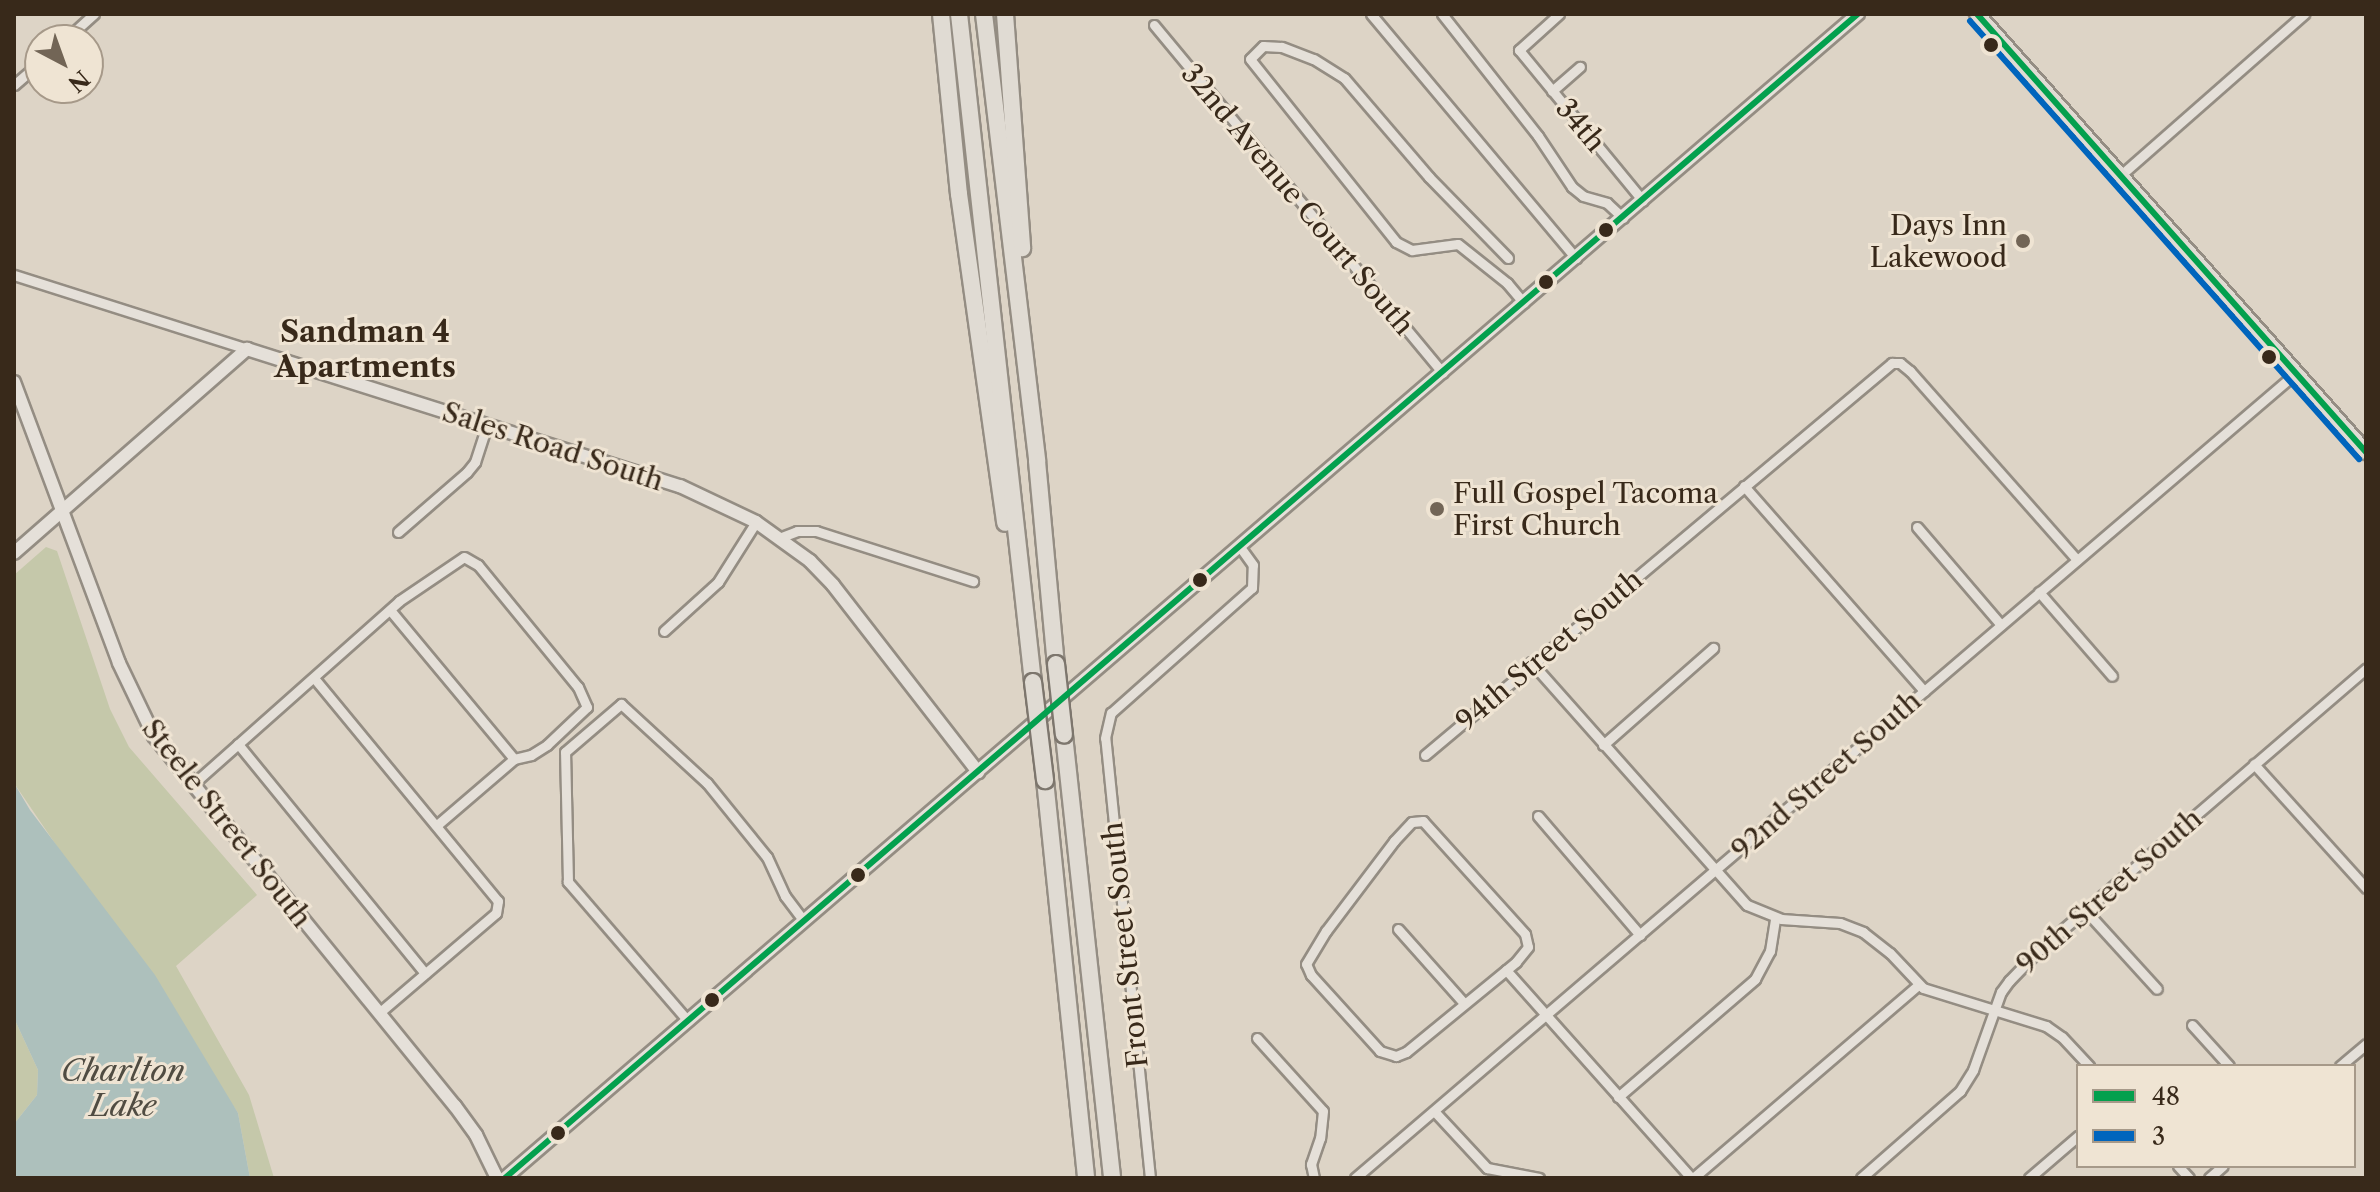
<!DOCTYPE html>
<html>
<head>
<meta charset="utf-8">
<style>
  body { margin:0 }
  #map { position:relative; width:2380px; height:1192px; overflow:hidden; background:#ddd4c6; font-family:"Libre Caslon Text",serif }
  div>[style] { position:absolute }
  .green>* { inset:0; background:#c5c8aa }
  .water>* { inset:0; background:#adc0bc }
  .roads { filter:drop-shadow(2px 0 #948d83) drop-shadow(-2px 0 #948d83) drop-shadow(0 2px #948d83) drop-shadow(0 -2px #948d83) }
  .street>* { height:9px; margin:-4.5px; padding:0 4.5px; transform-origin:4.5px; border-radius:4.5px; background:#e5e0d9 }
  .secondary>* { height:12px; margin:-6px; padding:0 6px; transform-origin:6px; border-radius:6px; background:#e5e0d9 }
  .primary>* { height:14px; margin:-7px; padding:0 7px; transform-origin:7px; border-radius:7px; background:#e0dbd3 }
  .highway>* { height:16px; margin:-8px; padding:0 8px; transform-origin:8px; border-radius:8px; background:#e0dbd3 }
  .bridges { filter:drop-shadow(2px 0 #7d766d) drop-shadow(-2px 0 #7d766d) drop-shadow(0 2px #7d766d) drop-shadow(0 -2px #7d766d) }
  .highway-bridge>* { height:16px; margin:-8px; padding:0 8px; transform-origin:8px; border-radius:8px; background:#e0dbd3 }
  .bus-1>* { height:6px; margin:-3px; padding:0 3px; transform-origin:3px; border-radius:3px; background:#03a04e }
  .bus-2>* { height:6px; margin:-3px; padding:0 3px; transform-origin:3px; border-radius:3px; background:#0065bd }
  .dots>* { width:22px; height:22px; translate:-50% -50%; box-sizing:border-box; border:4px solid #efe4d3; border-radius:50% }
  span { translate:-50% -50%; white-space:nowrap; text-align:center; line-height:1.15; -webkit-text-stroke:6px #efe4d3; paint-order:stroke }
  .street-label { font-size:28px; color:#38291a }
  .poi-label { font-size:28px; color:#38291a }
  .right { translate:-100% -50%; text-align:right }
  .left { translate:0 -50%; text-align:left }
  .neighbourhood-label { font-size:30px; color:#38291a; font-weight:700 }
  .water-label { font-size:30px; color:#504c42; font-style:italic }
  .frame { position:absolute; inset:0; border:16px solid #38291a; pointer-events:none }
  .legend { position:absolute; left:2076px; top:1064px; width:280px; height:104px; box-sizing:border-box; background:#efe4d3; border:2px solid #a69989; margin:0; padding:10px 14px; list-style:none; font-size:24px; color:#38291a }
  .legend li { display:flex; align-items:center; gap:16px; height:40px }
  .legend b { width:40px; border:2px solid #a69989 }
  .north { position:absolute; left:24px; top:24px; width:80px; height:80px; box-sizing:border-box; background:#efe4d3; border:2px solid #a69989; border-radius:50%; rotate:139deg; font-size:22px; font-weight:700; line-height:32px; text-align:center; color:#38291a }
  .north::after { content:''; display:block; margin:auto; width:28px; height:36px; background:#726556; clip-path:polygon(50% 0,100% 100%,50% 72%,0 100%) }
</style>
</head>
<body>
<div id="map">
  <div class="green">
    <div style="clip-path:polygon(46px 547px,57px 551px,110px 709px,129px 747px,257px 895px,176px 966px,249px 1095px,274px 1178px,250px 1178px,238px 1113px,14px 783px,14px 575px)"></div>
    <div style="clip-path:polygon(14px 1018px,38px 1070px,37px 1095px,14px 1124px)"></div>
  </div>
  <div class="water">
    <div style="clip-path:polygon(14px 783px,30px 810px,155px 975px,238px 1113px,250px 1178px,14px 1178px,14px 1124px,37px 1095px,38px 1070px,14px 1018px)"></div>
  </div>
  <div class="roads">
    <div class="street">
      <div style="left:1371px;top:14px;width:319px;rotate:50deg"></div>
      <div style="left:1442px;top:14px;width:155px;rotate:51.8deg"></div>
      <div style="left:1538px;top:136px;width:61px;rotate:56.3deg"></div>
      <div style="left:1572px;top:187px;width:14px;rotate:39deg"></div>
      <div style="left:1583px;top:196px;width:25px;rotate:16deg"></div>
      <div style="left:1607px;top:203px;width:22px;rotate:43deg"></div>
      <div style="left:1559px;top:14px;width:54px;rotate:138deg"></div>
      <div style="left:1519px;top:50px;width:195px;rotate:50.6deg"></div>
      <div style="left:1154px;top:25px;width:452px;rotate:50.3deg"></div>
      <div style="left:65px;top:40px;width:39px;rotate:-42deg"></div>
      <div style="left:14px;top:85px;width:35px;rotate:-41deg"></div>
      <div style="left:1552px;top:91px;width:37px;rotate:-41deg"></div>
      <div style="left:2121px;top:175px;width:244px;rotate:-41.3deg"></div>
      <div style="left:1508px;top:258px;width:113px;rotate:-134.3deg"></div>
      <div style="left:1429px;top:177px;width:130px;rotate:-130.6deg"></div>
      <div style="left:1344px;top:78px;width:36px;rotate:-148deg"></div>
      <div style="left:1313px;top:59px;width:34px;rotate:-159deg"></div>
      <div style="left:1281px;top:47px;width:18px;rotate:-177deg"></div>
      <div style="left:1263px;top:46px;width:18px;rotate:135deg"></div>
      <div style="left:1250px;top:59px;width:234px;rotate:51.4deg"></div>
      <div style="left:1396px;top:242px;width:18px;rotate:27deg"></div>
      <div style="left:1412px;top:250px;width:46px;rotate:-7.4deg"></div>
      <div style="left:1458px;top:244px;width:63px;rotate:38.5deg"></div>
      <div style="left:1507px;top:283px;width:26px;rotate:50deg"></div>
      <div style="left:14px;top:275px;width:244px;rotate:17.6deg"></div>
      <div style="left:1744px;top:486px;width:273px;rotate:48.7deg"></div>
      <div style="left:1917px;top:527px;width:129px;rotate:49.4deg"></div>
      <div style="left:398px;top:532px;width:91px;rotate:-41deg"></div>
      <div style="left:467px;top:472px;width:13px;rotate:-51deg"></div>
      <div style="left:475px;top:462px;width:38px;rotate:-72deg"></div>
      <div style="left:779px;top:538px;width:19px;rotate:-21deg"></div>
      <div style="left:797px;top:531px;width:19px"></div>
      <div style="left:816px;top:531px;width:165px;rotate:17.7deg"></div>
      <div style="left:2039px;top:592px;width:111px;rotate:49deg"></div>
      <div style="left:390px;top:610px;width:194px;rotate:50.2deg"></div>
      <div style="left:664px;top:631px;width:73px;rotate:-42.2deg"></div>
      <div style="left:718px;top:582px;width:71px;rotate:-57.7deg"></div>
      <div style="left:1531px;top:662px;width:325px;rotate:48.4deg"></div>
      <div style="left:1747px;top:905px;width:37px;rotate:22deg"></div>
      <div style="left:1781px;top:919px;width:59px;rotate:3.9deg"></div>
      <div style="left:1840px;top:923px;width:25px;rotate:21deg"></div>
      <div style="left:1863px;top:932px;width:34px;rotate:38deg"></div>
      <div style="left:1890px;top:953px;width:48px;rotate:46.7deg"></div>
      <div style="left:1923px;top:988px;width:129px;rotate:17.2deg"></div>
      <div style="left:2046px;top:1026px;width:19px;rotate:35deg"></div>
      <div style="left:2062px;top:1037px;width:40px;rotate:47deg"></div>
      <div style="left:314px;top:678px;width:289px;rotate:50.5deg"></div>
      <div style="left:498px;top:901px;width:12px;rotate:99deg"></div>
      <div style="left:496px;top:913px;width:154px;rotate:139.5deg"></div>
      <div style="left:238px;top:744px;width:296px;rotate:50.8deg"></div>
      <div style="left:1603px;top:745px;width:147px;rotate:-41.4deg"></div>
      <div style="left:1425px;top:755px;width:610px;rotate:-40.01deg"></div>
      <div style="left:1892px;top:363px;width:8px"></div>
      <div style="left:1900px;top:363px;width:13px;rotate:39deg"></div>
      <div style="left:1910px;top:371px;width:252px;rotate:48.5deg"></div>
      <div style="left:2254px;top:764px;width:167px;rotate:47.9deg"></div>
      <div style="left:192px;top:785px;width:277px;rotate:-41.6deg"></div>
      <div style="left:399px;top:601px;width:78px;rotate:-34.1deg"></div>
      <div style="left:464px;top:557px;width:16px;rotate:30deg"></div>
      <div style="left:478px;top:565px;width:158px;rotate:50.7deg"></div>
      <div style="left:578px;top:687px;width:22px;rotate:66deg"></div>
      <div style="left:587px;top:707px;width:55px;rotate:136.5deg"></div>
      <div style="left:547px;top:745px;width:19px;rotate:148deg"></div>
      <div style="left:531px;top:755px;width:17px;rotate:167deg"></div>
      <div style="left:514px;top:759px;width:101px;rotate:139.4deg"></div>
      <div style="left:1538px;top:816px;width:157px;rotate:49.4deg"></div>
      <div style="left:1423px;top:821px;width:152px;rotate:47.9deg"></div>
      <div style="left:1525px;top:934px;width:13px;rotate:77deg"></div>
      <div style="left:1528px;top:947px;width:19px;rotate:129deg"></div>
      <div style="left:1516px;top:962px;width:142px;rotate:140.7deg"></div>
      <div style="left:1406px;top:1052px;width:11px;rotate:158deg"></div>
      <div style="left:1396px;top:1056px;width:17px;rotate:-163deg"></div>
      <div style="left:1380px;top:1051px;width:103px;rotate:-132.2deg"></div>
      <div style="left:1311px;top:975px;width:12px;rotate:-114deg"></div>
      <div style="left:1306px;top:964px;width:39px;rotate:-59deg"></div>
      <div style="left:1326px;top:931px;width:113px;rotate:-52.9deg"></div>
      <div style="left:1394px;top:841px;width:26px;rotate:-47deg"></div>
      <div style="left:1412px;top:822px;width:11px;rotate:-5deg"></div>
      <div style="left:2086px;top:911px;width:105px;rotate:47.7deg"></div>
      <div style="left:1398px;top:929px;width:99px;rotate:48.3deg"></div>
      <div style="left:1506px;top:970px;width:278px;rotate:48.3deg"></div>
      <div style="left:688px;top:1021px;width:184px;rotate:-130.8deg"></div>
      <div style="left:568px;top:882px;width:130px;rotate:-91.3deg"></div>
      <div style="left:565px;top:752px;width:74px;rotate:-40.6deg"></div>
      <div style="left:621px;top:704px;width:117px;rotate:42.6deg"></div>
      <div style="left:707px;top:783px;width:95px;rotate:51deg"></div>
      <div style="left:767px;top:857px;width:43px;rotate:65.2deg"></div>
      <div style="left:785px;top:896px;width:31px;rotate:53deg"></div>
      <div style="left:2192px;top:1025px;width:55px;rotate:47.9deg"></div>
      <div style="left:1257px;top:1038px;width:98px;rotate:47.9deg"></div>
      <div style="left:1323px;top:1111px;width:27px;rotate:96deg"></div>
      <div style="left:1320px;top:1138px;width:28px;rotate:109deg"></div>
      <div style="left:1311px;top:1164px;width:14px;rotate:78deg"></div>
      <div style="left:2340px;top:1066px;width:34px;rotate:-40deg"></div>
      <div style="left:1618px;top:1097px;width:181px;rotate:-40.7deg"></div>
      <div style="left:1755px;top:979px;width:32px;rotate:-62deg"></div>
      <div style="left:1770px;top:951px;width:33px;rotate:-81deg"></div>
      <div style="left:1434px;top:1111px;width:78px;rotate:47.1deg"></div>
      <div style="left:1487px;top:1168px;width:53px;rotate:10.9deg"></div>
      <div style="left:2178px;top:1166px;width:16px;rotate:47deg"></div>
      <div style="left:1150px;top:1178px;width:442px;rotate:-95.8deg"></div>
      <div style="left:1105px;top:738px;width:26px;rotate:-77deg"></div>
      <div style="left:1111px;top:713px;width:188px;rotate:-41.6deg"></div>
      <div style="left:1252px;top:588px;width:23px;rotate:-88deg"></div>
      <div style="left:1253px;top:565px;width:22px;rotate:-126deg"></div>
      <div style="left:1355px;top:1178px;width:1238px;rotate:-40.55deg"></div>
      <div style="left:1693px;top:1178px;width:296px;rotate:-40.6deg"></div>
      <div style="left:1861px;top:1178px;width:132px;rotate:-41.3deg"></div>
      <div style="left:1960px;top:1091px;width:25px;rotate:-58deg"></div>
      <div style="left:1973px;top:1070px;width:83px;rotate:-70.3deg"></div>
      <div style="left:2001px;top:992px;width:14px;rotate:-54deg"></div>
      <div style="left:2009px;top:981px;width:45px;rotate:-45.9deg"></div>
      <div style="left:2040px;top:949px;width:430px;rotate:-40.7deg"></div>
      <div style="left:2029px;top:1178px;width:65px;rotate:-40.6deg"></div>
      <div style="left:2209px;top:1178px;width:18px;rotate:-41deg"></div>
    </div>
    <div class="secondary">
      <div style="left:14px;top:382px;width:300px;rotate:69.5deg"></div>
      <div style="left:119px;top:663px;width:81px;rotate:64.4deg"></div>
      <div style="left:154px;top:736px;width:477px;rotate:50.9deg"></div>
      <div style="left:455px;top:1106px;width:36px;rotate:54deg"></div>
      <div style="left:476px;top:1135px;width:48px;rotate:64deg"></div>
      <div style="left:14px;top:553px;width:310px;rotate:-41.2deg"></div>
      <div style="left:247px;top:349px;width:454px;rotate:17.6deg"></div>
      <div style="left:680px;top:486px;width:84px;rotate:25.3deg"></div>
      <div style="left:756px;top:522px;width:67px;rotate:35.8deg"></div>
      <div style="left:810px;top:561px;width:33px;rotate:46deg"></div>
      <div style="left:833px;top:585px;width:237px;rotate:52.2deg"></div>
      <div style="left:505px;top:1178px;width:1785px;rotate:-40.71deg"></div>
    </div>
    <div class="primary">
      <div style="left:1977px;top:14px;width:586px;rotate:48.39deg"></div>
    </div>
    <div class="highway">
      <div style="left:941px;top:14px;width:181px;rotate:84.3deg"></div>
      <div style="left:959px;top:194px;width:332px;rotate:82deg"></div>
      <div style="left:959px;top:14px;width:672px;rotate:83.68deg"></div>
      <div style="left:984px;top:14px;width:450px;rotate:83.2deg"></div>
      <div style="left:1037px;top:461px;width:204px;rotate:84.7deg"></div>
      <div style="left:1005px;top:14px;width:235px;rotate:85.8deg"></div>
      <div style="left:1064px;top:735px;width:446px;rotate:83.8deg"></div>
      <div style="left:1045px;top:780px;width:400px;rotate:84.1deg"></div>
    </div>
  </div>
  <div class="bridges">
    <div class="highway-bridge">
      <div style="left:1056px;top:664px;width:71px;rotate:83.6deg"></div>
      <div style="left:1033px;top:682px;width:99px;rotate:83deg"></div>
    </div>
  </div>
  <div class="bus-1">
    <div style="left:1977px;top:14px;width:586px;rotate:48.39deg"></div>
    <div style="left:505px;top:1178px;width:1785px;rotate:-40.71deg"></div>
  </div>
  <div class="bus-2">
    <div style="left:1970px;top:21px;width:586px;rotate:48.39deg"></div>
  </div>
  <div class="dots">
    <div style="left:1991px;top:45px;background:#38291a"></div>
    <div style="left:1606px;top:230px;background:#38291a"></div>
    <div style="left:2023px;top:241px;background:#726556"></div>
    <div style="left:1546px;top:282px;background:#38291a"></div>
    <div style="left:2269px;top:357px;background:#38291a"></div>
    <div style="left:1437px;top:509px;background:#726556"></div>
    <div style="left:1200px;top:580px;background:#38291a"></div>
    <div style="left:858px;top:875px;background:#38291a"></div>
    <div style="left:712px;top:1000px;background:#38291a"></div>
    <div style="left:558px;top:1133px;background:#38291a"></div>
  </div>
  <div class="street-label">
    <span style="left:1581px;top:125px;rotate:50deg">34th</span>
    <span style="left:1298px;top:199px;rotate:50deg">32nd Avenue Court South</span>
    <span style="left:553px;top:446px;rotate:18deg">Sales Road South</span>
    <span style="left:1549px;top:650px;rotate:-40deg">94th Street South</span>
    <span style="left:1826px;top:775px;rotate:-41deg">92nd Street South</span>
    <span style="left:227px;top:823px;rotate:52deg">Steele Street South</span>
    <span style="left:2109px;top:891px;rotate:-41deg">90th Street South</span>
    <span style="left:1125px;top:945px;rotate:-96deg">Front Street South</span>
  </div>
  <div class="poi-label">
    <span class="right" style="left:2007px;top:241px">Days Inn<br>Lakewood</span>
    <span class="left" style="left:1453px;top:509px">Full Gospel Tacoma<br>First Church</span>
  </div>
  <div class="neighbourhood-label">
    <span style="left:365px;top:349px">Sandman 4<br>Apartments</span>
  </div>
  <div class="water-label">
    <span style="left:123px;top:1088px">Charlton<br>Lake</span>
  </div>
  <div class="frame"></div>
  <ul class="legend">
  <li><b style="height:10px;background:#03a04e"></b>48</li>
  <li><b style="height:10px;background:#0065bd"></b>3</li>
  </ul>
  <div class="north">N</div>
</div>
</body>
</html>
